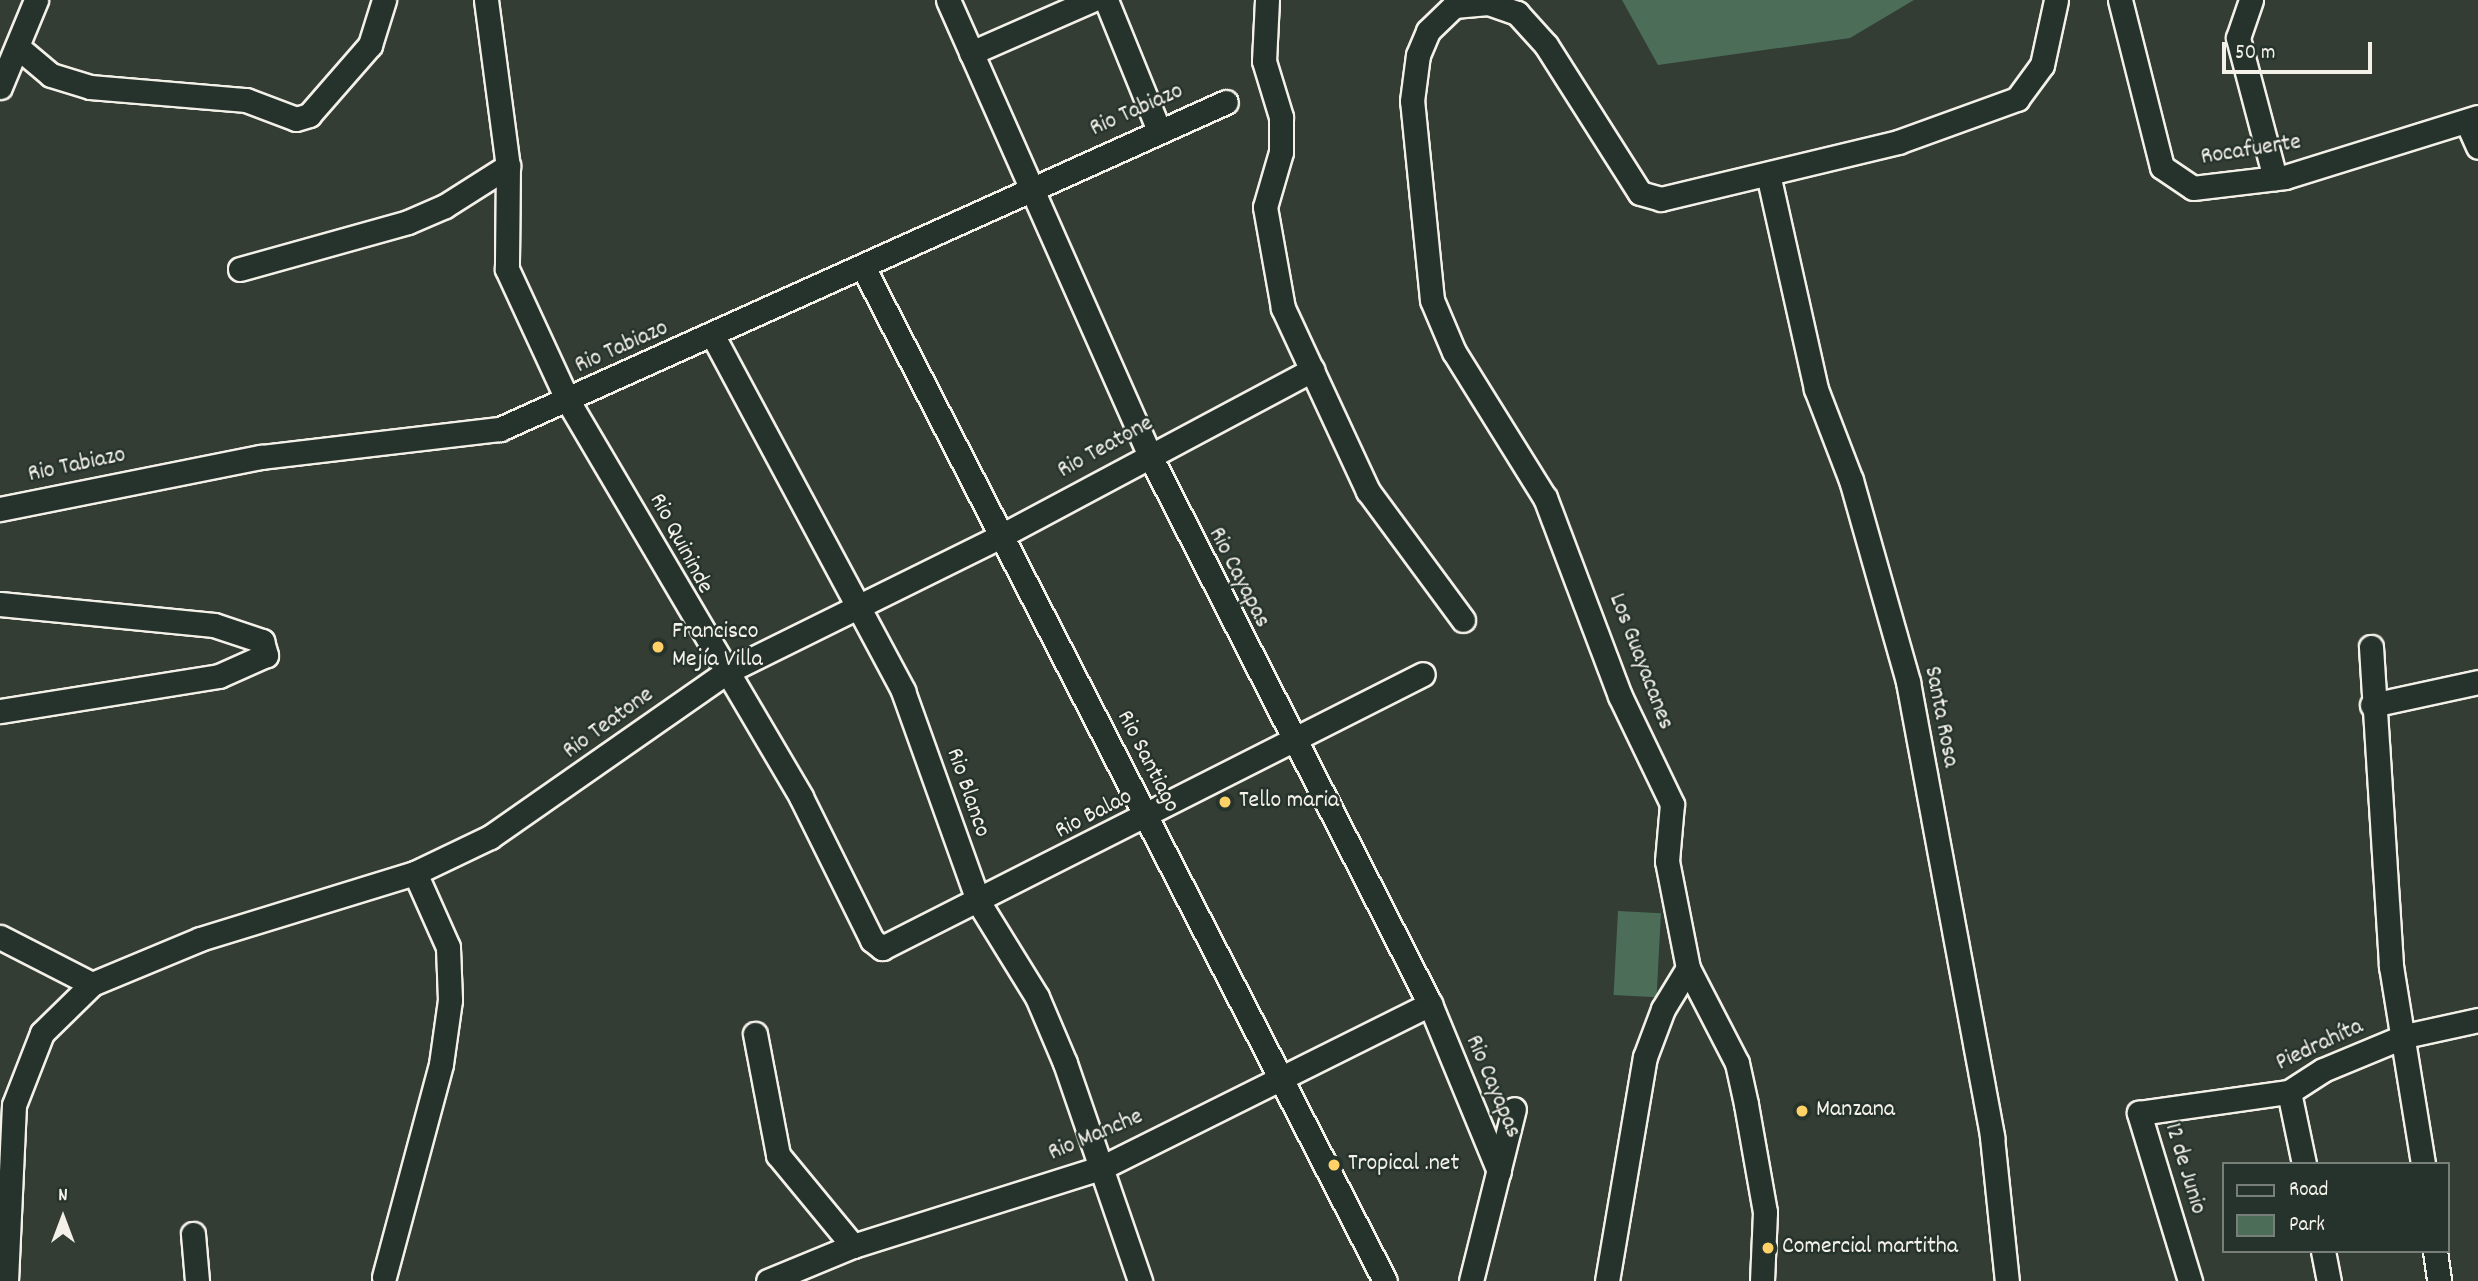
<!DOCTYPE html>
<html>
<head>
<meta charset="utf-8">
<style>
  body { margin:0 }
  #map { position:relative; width:2478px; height:1281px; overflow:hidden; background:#333d34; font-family:Dekko,sans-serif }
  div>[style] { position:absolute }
  .green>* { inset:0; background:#4c6e59; transform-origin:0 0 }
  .roads { filter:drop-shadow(2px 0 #f4f1e8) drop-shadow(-2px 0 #f4f1e8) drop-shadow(0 2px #f4f1e8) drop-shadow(0 -2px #f4f1e8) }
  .minor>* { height:23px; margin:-11.5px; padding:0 11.5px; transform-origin:11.5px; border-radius:11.5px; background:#26332d }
  .dots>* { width:19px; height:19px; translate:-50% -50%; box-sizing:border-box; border:4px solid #26332d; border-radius:50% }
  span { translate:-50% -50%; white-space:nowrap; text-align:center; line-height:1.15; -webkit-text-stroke:5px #26332d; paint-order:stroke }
  .street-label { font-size:24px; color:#f4f1e8 }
  .poi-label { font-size:24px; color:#f4f1e8 }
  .left { translate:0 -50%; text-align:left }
  .legend { position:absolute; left:2222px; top:1162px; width:228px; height:91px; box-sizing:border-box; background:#26332d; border:2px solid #787f78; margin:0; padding:9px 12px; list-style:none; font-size:21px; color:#f4f1e8 }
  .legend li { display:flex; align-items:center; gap:14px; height:35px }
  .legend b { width:35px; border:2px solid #787f78 }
  .north { position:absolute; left:28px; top:1183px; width:70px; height:70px; -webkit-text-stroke:5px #26332d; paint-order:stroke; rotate:0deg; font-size:19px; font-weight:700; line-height:28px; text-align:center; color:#f4f1e8 }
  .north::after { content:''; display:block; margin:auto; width:24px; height:32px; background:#f4f1e8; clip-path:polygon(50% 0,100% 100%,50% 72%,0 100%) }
  .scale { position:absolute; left:2222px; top:42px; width:150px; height:32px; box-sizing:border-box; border:4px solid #f4f1e8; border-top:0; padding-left:9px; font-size:21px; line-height:24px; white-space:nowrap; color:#f4f1e8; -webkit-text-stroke:5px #26332d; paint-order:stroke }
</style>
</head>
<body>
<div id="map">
  <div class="green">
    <div style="clip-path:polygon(1622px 0,1914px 0,1850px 38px,1658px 65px)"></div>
    <div style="left:1618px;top:911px;width:43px;height:84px;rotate:3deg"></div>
  </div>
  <div class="roads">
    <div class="minor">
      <div style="left:486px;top:0;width:167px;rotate:82.5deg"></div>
      <div style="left:508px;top:166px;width:103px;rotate:90.6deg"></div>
      <div style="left:507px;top:269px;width:145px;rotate:65.2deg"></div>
      <div style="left:568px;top:401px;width:459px;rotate:59.5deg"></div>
      <div style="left:801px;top:797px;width:160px;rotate:63.6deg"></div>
      <div style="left:872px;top:940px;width:13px;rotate:39deg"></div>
      <div style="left:882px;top:948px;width:606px;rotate:-26.86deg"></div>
      <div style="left:948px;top:0;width:497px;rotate:66.1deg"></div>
      <div style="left:1149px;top:454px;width:618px;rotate:62.94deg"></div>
      <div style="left:1430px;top:1004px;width:181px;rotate:67.6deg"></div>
      <div style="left:1106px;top:0;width:138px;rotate:67.9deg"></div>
      <div style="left:1267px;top:0;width:61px;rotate:92.8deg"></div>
      <div style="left:1264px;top:61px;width:59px;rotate:73.1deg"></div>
      <div style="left:1281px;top:117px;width:35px;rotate:90deg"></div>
      <div style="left:1281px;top:152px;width:57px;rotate:106.2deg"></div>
      <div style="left:1265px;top:207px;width:103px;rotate:79.9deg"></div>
      <div style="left:1283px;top:308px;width:202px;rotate:65.1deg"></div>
      <div style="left:1368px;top:491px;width:160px;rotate:53.6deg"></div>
      <div style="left:2120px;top:0;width:172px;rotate:75.9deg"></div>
      <div style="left:2162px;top:167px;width:37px;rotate:34deg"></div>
      <div style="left:2193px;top:188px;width:93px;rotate:-6.8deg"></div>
      <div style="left:2285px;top:177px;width:202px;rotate:-17.3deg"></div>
      <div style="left:2251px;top:0;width:40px;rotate:108.9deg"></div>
      <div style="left:2238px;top:38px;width:145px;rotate:75.2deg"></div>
      <div style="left:20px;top:49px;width:40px;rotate:40deg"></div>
      <div style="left:51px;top:75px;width:41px;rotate:17.1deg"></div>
      <div style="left:90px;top:87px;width:157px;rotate:4.8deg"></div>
      <div style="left:246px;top:100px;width:53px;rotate:20.8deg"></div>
      <div style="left:296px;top:119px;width:14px;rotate:-17deg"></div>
      <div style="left:309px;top:115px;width:93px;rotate:-48.9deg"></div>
      <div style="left:370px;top:45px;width:47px;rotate:-72.7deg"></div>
      <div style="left:971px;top:53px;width:132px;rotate:-23.7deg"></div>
      <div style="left:0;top:87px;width:94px;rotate:-67.5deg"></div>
      <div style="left:2467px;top:122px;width:27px;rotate:66deg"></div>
      <div style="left:1768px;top:174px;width:220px;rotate:77.4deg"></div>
      <div style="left:1816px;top:389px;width:97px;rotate:69deg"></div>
      <div style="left:1851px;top:480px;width:210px;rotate:74.2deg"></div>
      <div style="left:1908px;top:682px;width:463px;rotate:79.5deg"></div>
      <div style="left:1992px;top:1137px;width:145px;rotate:84.1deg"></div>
      <div style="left:863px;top:267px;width:1140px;rotate:62.76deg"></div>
      <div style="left:240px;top:269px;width:174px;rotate:-15.6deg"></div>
      <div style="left:408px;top:222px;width:40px;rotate:-23.4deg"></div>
      <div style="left:445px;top:206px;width:75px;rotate:-32.4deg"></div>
      <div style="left:713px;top:336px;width:403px;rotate:61.8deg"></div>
      <div style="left:903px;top:691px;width:225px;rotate:70.3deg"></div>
      <div style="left:979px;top:903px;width:110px;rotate:58.3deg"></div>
      <div style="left:1037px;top:997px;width:72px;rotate:67deg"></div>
      <div style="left:1065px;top:1063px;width:231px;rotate:71deg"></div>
      <div style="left:0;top:509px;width:266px;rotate:-11.3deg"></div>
      <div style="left:261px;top:457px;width:241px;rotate:-6.7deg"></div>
      <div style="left:500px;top:429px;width:796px;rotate:-24.25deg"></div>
      <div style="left:0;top:604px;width:215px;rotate:5.6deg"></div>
      <div style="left:214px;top:625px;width:51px;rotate:18.4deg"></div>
      <div style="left:262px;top:641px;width:15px;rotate:74deg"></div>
      <div style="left:266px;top:655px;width:51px;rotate:155.9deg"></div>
      <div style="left:219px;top:676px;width:222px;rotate:170.9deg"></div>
      <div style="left:2371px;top:647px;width:320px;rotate:86.4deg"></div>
      <div style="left:2391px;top:966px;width:201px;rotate:80.8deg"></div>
      <div style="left:2372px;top:705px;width:108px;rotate:-12.2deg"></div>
      <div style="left:0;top:937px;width:103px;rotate:27.1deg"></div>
      <div style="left:755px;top:1034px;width:123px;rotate:79.2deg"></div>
      <div style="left:778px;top:1155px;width:118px;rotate:50.5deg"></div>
      <div style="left:2289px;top:1092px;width:74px;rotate:78.2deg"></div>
      <div style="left:193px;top:1234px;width:47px;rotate:85.1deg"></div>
      <div style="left:2323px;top:1251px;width:31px;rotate:79deg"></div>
      <div style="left:2435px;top:1251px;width:30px;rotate:82deg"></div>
      <div style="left:384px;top:1277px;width:220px;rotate:-75deg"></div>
      <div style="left:441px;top:1064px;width:65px;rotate:-82deg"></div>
      <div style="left:450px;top:1000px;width:53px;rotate:-92.2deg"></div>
      <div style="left:448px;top:947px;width:81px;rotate:-114deg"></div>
      <div style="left:6px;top:1281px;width:176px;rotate:-87.4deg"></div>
      <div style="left:14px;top:1105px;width:77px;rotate:-68.7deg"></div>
      <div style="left:42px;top:1033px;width:70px;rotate:-44.4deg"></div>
      <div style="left:92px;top:984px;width:117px;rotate:-22.6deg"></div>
      <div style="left:200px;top:939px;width:225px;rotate:-17.1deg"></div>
      <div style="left:415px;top:873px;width:83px;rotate:-25.6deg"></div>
      <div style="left:490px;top:837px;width:290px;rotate:-34.9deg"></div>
      <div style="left:728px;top:671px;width:305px;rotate:-26.3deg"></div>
      <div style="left:1001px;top:536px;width:353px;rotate:-28.1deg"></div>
      <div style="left:768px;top:1281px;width:92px;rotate:-22.4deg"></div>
      <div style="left:853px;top:1246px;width:260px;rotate:-17.5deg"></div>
      <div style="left:1101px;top:1168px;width:368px;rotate:-26.5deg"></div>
      <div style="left:1471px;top:1281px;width:177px;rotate:-76deg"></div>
      <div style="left:1607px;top:1281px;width:227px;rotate:-80.4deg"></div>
      <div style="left:1645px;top:1057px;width:51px;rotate:-69.4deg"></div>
      <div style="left:1663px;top:1009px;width:48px;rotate:-58.6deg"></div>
      <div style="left:1762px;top:1281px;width:69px;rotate:-87.5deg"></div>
      <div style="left:1765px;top:1212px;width:110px;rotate:-100deg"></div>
      <div style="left:1746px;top:1104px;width:42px;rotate:-102.4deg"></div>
      <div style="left:1737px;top:1063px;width:107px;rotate:-117.3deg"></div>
      <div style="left:1688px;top:968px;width:109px;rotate:-101.1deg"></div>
      <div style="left:1667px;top:861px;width:57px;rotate:-85deg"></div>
      <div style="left:1672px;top:804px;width:120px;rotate:-115.7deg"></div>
      <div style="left:1620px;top:696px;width:212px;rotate:-110.7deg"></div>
      <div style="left:1545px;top:498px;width:172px;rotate:-121.9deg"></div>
      <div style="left:1454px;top:352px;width:56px;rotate:-112.9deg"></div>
      <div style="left:1432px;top:300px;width:200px;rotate:-95.7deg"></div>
      <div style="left:1412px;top:101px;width:46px;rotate:-82.6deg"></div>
      <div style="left:1418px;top:55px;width:26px;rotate:-67deg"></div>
      <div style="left:1428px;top:31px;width:36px;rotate:-44deg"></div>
      <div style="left:1454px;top:6px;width:34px;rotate:-5deg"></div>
      <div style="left:1488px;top:3px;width:31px;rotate:19deg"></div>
      <div style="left:1517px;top:13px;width:43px;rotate:47.8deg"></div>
      <div style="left:1546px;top:45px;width:175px;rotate:57.6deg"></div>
      <div style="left:1640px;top:193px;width:22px;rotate:16deg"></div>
      <div style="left:1661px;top:199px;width:244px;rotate:-13.5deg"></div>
      <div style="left:1898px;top:142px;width:127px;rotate:-19.9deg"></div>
      <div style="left:2017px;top:99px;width:42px;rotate:-53.7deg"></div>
      <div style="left:2042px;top:65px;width:66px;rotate:-77.8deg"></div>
      <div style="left:2190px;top:1281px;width:176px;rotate:-106.9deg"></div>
      <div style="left:2139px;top:1113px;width:151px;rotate:-8deg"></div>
      <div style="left:2289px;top:1092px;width:40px;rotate:-32.9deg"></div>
      <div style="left:2323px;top:1070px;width:89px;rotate:-22.5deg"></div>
      <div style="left:2405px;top:1036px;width:75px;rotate:-12.4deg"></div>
    </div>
  </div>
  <div class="dots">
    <div style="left:658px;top:647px;background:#ffd166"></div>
    <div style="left:1225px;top:802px;background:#ffd166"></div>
    <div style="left:1802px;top:1111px;background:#ffd166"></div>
    <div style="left:1334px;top:1165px;background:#ffd166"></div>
    <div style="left:1768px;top:1248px;background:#ffd166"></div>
  </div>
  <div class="street-label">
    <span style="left:1137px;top:111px;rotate:-24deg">Rio Tabiazo</span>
    <span style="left:2251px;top:151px;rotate:-9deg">Rocafuerte</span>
    <span style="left:622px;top:348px;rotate:-24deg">Rio Tabiazo</span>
    <span style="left:1106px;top:448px;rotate:-29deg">Rio Teatone</span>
    <span style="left:77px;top:466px;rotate:-12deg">Rio Tabiazo</span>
    <span style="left:680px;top:544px;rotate:62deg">Rio Quininde</span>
    <span style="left:1238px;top:578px;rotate:63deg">Rio Cayapas</span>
    <span style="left:1640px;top:662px;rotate:69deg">Los Guayacanes</span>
    <span style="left:1940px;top:717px;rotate:79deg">Santa Rosa</span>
    <span style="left:609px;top:724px;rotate:-36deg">Rio Teatone</span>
    <span style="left:1147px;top:762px;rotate:63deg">Rio Santiago</span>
    <span style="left:967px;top:793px;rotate:71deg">Rio Blanco</span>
    <span style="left:1094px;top:815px;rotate:-27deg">Rio Balao</span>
    <span style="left:2320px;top:1046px;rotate:-25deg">Piedrahíta</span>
    <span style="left:1492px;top:1087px;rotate:67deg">Rio Cayapas</span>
    <span style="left:1096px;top:1136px;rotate:-23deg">Rio Manche</span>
    <span style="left:2184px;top:1169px;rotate:73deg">12 de Junio</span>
  </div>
  <div class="poi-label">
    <span class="left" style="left:672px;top:647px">Francisco<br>Mejía Villa</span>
    <span class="left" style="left:1239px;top:802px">Tello maria</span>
    <span class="left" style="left:1816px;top:1111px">Manzana</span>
    <span class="left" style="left:1348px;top:1165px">Tropical .net</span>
    <span class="left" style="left:1782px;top:1248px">Comercial martitha</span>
  </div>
  <ul class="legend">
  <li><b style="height:9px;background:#26332d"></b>Road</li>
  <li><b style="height:19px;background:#4c6e59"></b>Park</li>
  </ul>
  <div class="north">N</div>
  <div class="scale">50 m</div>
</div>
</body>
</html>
